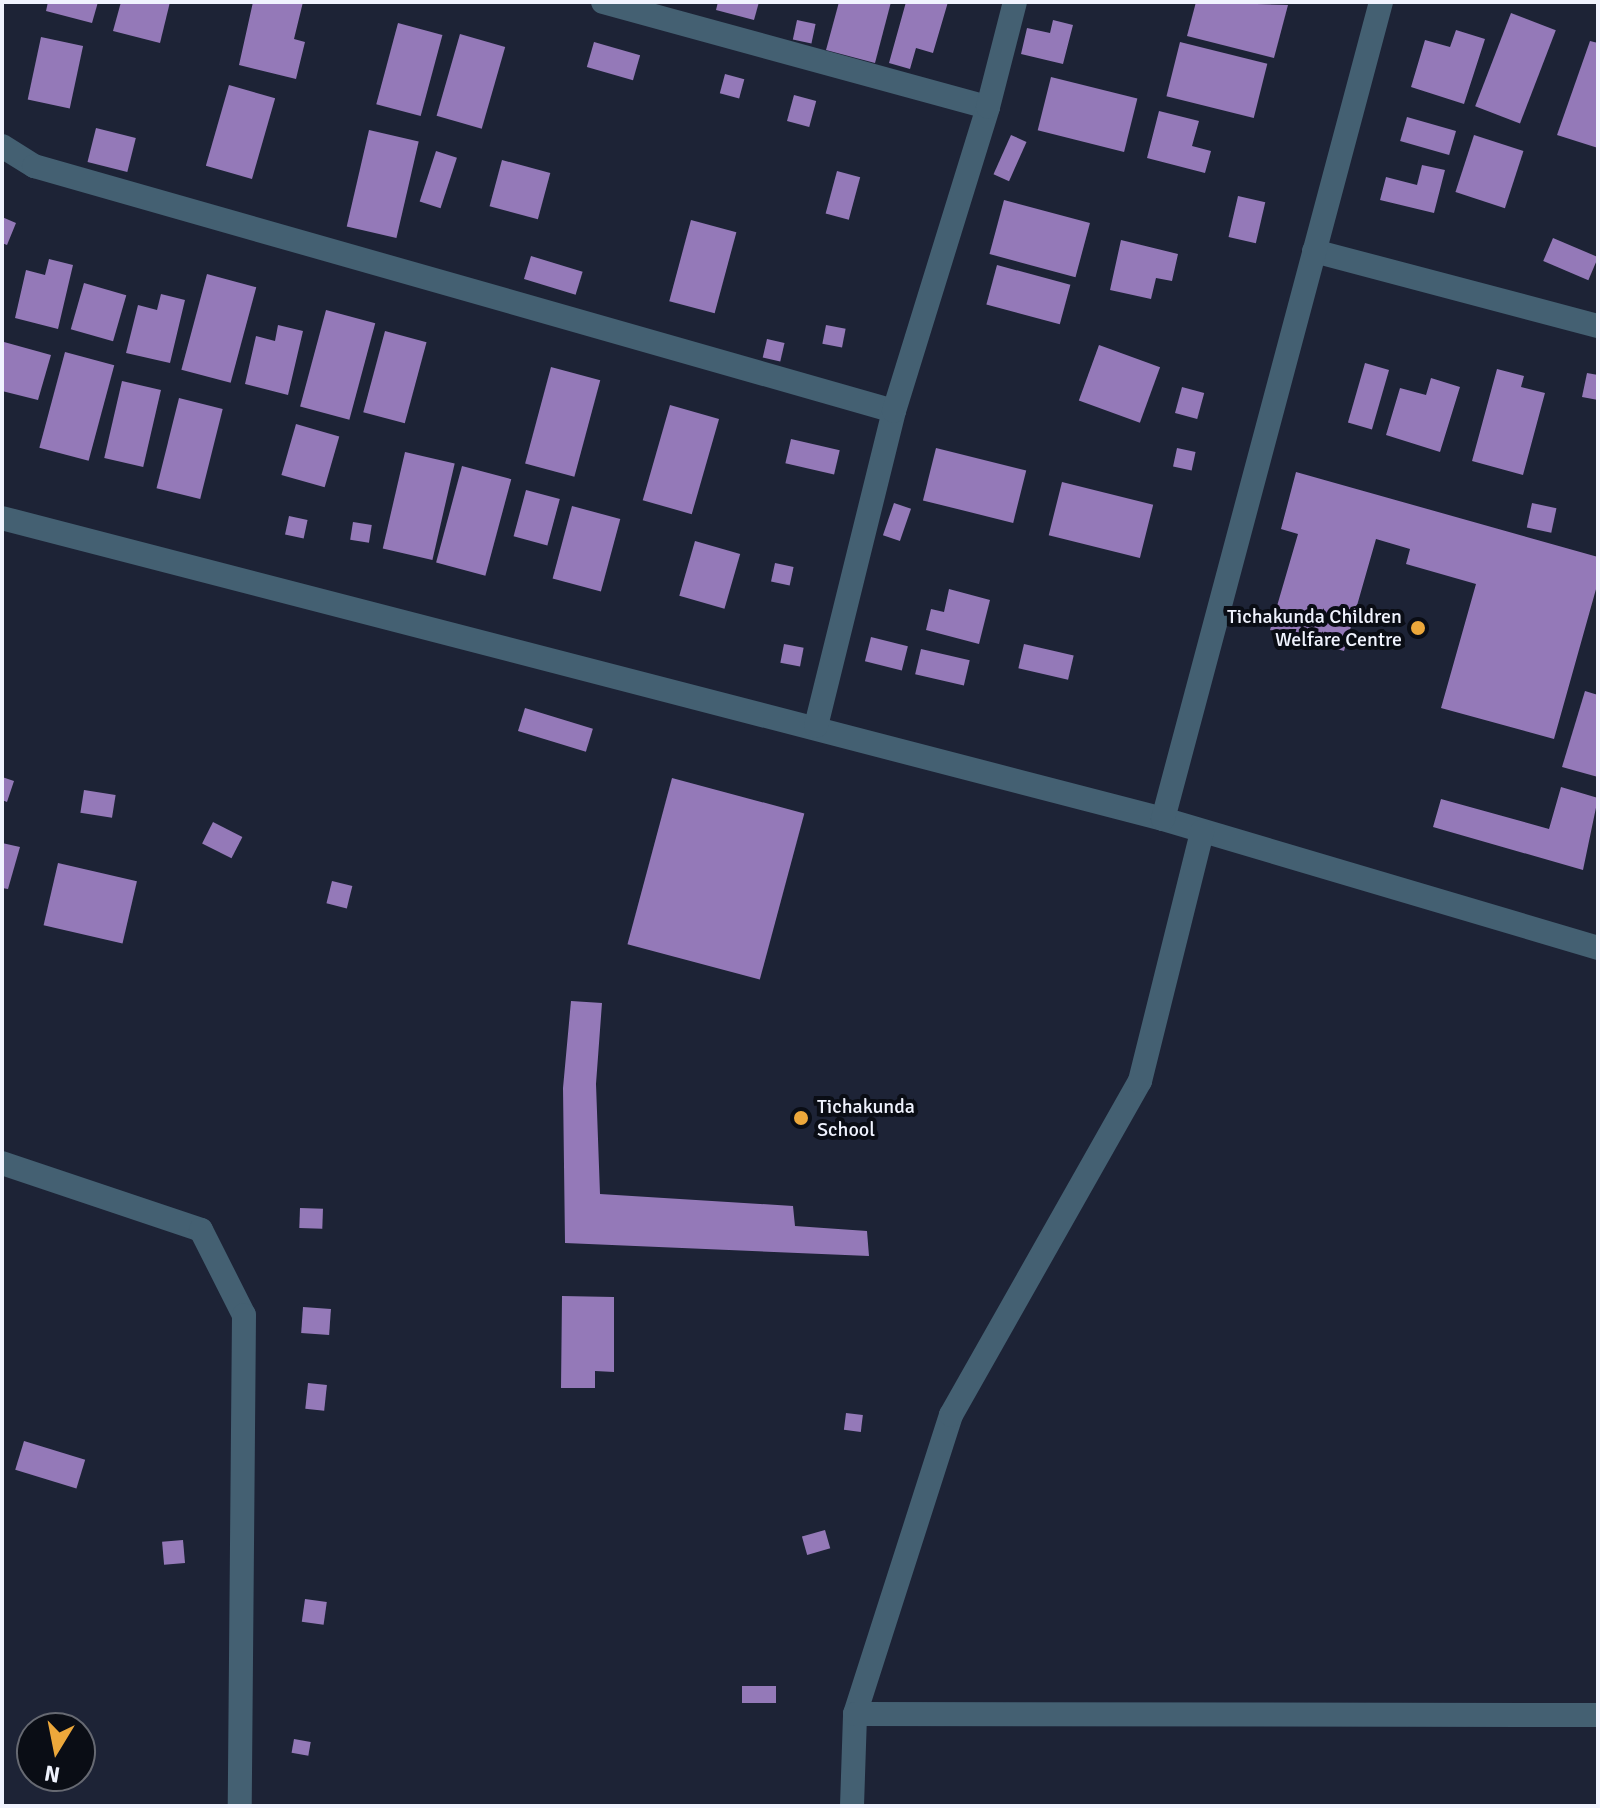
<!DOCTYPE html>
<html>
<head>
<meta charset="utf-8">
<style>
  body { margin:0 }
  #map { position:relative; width:1600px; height:1808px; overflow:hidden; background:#1d2336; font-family:Signika,sans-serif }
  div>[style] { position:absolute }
  .building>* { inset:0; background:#9479b8; transform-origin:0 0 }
  .minor>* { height:24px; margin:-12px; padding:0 12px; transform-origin:12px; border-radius:12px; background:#446072 }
  .dots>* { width:22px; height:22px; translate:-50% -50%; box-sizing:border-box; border:4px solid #0a0d15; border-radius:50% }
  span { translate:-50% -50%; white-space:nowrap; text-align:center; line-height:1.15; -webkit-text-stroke:8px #0a0d15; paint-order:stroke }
  .poi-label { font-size:20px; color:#f0f3fe }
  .right { translate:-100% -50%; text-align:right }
  .left { translate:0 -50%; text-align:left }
  .frame { position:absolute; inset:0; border:4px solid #f0f3fe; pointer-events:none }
  .north { position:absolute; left:16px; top:1712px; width:80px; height:80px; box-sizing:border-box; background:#0a0d15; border:2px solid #666972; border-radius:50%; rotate:190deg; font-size:22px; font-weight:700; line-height:32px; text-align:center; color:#f0f3fe }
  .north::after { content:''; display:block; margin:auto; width:28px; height:36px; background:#eda83b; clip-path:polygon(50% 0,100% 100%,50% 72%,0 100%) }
</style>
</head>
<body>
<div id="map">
  <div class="building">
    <div style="clip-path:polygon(48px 2px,98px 2px,92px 23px,46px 11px)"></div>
    <div style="clip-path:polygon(121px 2px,170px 2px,160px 43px,113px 31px)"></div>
    <div style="clip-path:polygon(253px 2px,303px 2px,294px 39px,305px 42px,296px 79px,239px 65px)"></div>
    <div style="clip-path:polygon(718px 2px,759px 2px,754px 20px,716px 10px)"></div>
    <div style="clip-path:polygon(839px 2px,891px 2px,875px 63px,826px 50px)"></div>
    <div style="clip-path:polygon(906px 2px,948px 2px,933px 53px,916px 48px,910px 69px,889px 63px)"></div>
    <div style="clip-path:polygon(1196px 2px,1288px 5px,1274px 58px,1187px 36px)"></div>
    <div style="left:1511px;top:13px;width:48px;height:100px;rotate:21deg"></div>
    <div style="left:797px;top:20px;width:19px;height:20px;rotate:12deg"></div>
    <div style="clip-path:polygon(1053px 20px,1073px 25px,1063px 64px,1021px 54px,1027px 28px,1050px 33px)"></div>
    <div style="left:398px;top:23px;width:46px;height:84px;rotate:15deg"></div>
    <div style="clip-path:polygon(1456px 30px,1485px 39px,1464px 104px,1411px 87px,1425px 40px,1450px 47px)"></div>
    <div style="left:460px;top:34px;width:47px;height:85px;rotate:16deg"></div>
    <div style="left:41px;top:37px;width:43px;height:64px;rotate:12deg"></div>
    <div style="clip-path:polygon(1590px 41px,1598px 43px,1598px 148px,1557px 135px)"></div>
    <div style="left:594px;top:42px;width:48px;height:26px;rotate:16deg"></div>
    <div style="left:1180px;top:42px;width:90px;height:56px;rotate:14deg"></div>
    <div style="left:725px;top:74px;width:20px;height:20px;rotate:15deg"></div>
    <div style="left:1051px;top:77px;width:89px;height:55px;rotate:14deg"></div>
    <div style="left:229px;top:85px;width:48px;height:84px;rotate:16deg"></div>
    <div style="left:794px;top:95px;width:23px;height:27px;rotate:15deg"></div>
    <div style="clip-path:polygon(1159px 111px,1199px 121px,1192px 146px,1211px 151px,1205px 173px,1147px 158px)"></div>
    <div style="left:1407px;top:117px;width:51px;height:25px;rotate:16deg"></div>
    <div style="left:96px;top:128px;width:41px;height:35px;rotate:14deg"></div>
    <div style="left:369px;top:130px;width:51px;height:99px;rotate:13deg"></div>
    <div style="left:1011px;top:135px;width:17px;height:43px;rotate:24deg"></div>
    <div style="left:1474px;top:135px;width:52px;height:60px;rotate:18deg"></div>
    <div style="left:436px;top:151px;width:22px;height:53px;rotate:18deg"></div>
    <div style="left:502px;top:160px;width:50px;height:48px;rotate:15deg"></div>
    <div style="clip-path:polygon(1422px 165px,1445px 170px,1434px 213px,1380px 200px,1386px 177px,1417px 185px)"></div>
    <div style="left:837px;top:171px;width:24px;height:44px;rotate:15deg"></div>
    <div style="left:1238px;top:196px;width:28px;height:42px;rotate:13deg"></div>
    <div style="left:1004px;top:200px;width:89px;height:56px;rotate:15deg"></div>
    <div style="clip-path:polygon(2px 217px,16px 223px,7px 245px,2px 243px)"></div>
    <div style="left:691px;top:220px;width:47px;height:84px;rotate:15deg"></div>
    <div style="left:1553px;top:238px;width:49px;height:25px;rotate:23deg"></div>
    <div style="clip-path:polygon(1121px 240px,1178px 254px,1172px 281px,1156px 278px,1151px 299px,1110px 290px)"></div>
    <div style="left:531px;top:256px;width:54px;height:24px;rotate:17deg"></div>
    <div style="clip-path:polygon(49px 259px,73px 265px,58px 329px,15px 318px,26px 270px,45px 275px)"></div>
    <div style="left:997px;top:265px;width:76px;height:41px;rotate:15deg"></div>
    <div style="left:207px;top:274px;width:51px;height:99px;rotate:15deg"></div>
    <div style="left:84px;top:283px;width:44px;height:48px;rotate:16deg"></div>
    <div style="clip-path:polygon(161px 294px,185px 300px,170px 363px,126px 353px,138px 305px,157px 310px)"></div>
    <div style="left:326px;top:310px;width:51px;height:100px;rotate:15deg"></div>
    <div style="clip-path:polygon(278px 325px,303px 331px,288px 395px,245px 384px,256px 336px,275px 341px)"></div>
    <div style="left:826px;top:325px;width:20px;height:19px;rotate:11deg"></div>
    <div style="left:385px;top:331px;width:43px;height:84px;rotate:15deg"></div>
    <div style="left:767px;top:339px;width:18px;height:19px;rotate:13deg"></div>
    <div style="clip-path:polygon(4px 342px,51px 355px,38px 400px,2px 391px)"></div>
    <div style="left:1099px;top:345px;width:65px;height:59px;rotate:20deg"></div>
    <div style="left:65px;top:352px;width:51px;height:99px;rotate:15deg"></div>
    <div style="left:1365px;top:363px;width:25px;height:62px;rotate:16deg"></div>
    <div style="left:551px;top:367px;width:51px;height:100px;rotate:15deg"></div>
    <div style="clip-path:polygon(1497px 369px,1524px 376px,1521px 387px,1545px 393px,1523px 475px,1472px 461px)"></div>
    <div style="clip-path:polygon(1587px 373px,1598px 375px,1598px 400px,1582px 397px)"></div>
    <div style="clip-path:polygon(1431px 378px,1460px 387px,1440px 452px,1386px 435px,1400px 388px,1426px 395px)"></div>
    <div style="left:122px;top:381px;width:40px;height:79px;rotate:13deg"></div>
    <div style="left:1182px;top:387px;width:23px;height:27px;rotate:15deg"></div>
    <div style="left:179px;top:398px;width:45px;height:93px;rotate:14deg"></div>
    <div style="left:670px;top:405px;width:51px;height:99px;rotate:16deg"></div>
    <div style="left:296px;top:424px;width:45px;height:53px;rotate:16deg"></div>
    <div style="left:791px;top:439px;width:50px;height:25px;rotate:13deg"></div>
    <div style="left:936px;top:448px;width:93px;height:54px;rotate:14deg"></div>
    <div style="left:1177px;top:448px;width:19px;height:19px;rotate:12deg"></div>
    <div style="left:405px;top:452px;width:51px;height:99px;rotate:13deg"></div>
    <div style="left:462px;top:466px;width:51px;height:100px;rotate:15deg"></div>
    <div style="clip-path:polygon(1296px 472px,1598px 557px,1598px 582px,1554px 739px,1441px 708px,1476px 584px,1406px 564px,1410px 549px,1376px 539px,1344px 651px,1270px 630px,1298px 534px,1281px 529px)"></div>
    <div style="left:1062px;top:482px;width:94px;height:55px;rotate:14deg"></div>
    <div style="left:526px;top:490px;width:35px;height:48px;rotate:15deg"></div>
    <div style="left:894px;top:503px;width:18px;height:34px;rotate:19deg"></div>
    <div style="left:1532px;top:503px;width:25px;height:25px;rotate:12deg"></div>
    <div style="left:572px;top:506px;width:50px;height:75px;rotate:15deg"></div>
    <div style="left:289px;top:516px;width:19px;height:19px;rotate:12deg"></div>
    <div style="left:353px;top:522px;width:19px;height:18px;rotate:9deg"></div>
    <div style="left:695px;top:541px;width:47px;height:57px;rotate:16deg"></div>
    <div style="left:775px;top:563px;width:19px;height:19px;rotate:12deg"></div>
    <div style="clip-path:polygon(949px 589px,990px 600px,979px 644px,926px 630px,931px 609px,944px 612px)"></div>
    <div style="left:871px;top:637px;width:38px;height:25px;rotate:14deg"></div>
    <div style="left:784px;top:644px;width:20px;height:19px;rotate:11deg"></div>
    <div style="left:1024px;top:644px;width:51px;height:25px;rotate:13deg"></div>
    <div style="left:921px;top:649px;width:50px;height:26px;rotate:13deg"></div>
    <div style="clip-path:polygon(1585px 691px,1598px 695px,1598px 777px,1562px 767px)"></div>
    <div style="left:525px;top:708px;width:71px;height:24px;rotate:17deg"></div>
    <div style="clip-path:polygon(2px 777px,14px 781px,7px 802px,2px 800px)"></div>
    <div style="left:672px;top:778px;width:137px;height:172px;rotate:15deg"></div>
    <div style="clip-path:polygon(1561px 787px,1598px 798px,1583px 870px,1433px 827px,1441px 799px,1549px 829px)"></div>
    <div style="left:84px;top:790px;width:32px;height:23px;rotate:9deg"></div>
    <div style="left:213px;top:822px;width:33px;height:24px;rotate:27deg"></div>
    <div style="clip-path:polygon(2px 843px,20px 847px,8px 889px,2px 888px)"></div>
    <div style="left:58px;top:863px;width:81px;height:64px;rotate:13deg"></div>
    <div style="left:332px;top:881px;width:21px;height:23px;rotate:14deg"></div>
    <div style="clip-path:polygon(571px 1001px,602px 1003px,596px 1084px,600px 1194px,793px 1206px,795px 1226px,867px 1231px,869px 1256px,565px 1243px,563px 1088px)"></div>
    <div style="left:300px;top:1208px;width:23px;height:20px;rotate:2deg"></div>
    <div style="clip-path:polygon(562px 1296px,614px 1297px,614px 1372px,595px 1371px,595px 1388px,561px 1388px)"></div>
    <div style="left:303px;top:1307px;width:28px;height:26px;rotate:4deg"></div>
    <div style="left:308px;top:1383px;width:19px;height:26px;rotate:6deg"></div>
    <div style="left:846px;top:1413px;width:17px;height:17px;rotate:7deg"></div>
    <div style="left:24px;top:1441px;width:64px;height:30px;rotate:17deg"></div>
    <div style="left:825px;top:1530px;width:19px;height:24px;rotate:74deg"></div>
    <div style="left:183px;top:1540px;width:23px;height:21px;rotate:85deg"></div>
    <div style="left:305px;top:1599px;width:22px;height:23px;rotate:8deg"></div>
    <div style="left:742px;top:1686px;width:34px;height:17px"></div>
    <div style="left:294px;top:1739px;width:17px;height:14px;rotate:10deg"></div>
  </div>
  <div class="minor">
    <div style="left:603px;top:2px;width:399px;rotate:15.3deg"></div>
    <div style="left:2px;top:146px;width:38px;rotate:32deg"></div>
    <div style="left:34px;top:166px;width:894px;rotate:15.9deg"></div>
    <div style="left:1314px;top:251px;width:294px;rotate:14.8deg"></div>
    <div style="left:2px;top:518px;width:1199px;rotate:14.53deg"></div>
    <div style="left:1163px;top:819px;width:454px;rotate:16.5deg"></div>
    <div style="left:816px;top:726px;width:325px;rotate:-76.1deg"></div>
    <div style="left:894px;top:411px;width:318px;rotate:-72.8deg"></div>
    <div style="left:988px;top:107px;width:108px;rotate:-75.6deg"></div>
    <div style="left:1163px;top:819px;width:846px;rotate:-75.06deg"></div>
    <div style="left:2px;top:1163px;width:210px;rotate:18.6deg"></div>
    <div style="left:201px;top:1230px;width:95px;rotate:63.2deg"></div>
    <div style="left:244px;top:1315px;width:491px;rotate:90.5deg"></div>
    <div style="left:855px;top:1714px;width:314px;rotate:-72.2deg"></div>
    <div style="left:951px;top:1415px;width:384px;rotate:-60.5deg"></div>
    <div style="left:1140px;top:1081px;width:257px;rotate:-76deg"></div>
    <div style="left:852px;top:1806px;width:92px;rotate:-88.1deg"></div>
    <div style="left:855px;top:1714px;width:743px;rotate:0.08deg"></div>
  </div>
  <div class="dots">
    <div style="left:1418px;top:628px;background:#eda83b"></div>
    <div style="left:801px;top:1118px;background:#eda83b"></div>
  </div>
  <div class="poi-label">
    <span class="right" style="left:1402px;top:628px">Tichakunda Children<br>Welfare Centre</span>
    <span class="left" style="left:817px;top:1118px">Tichakunda<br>School</span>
  </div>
  <div class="frame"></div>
  <div class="north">N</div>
</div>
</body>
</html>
